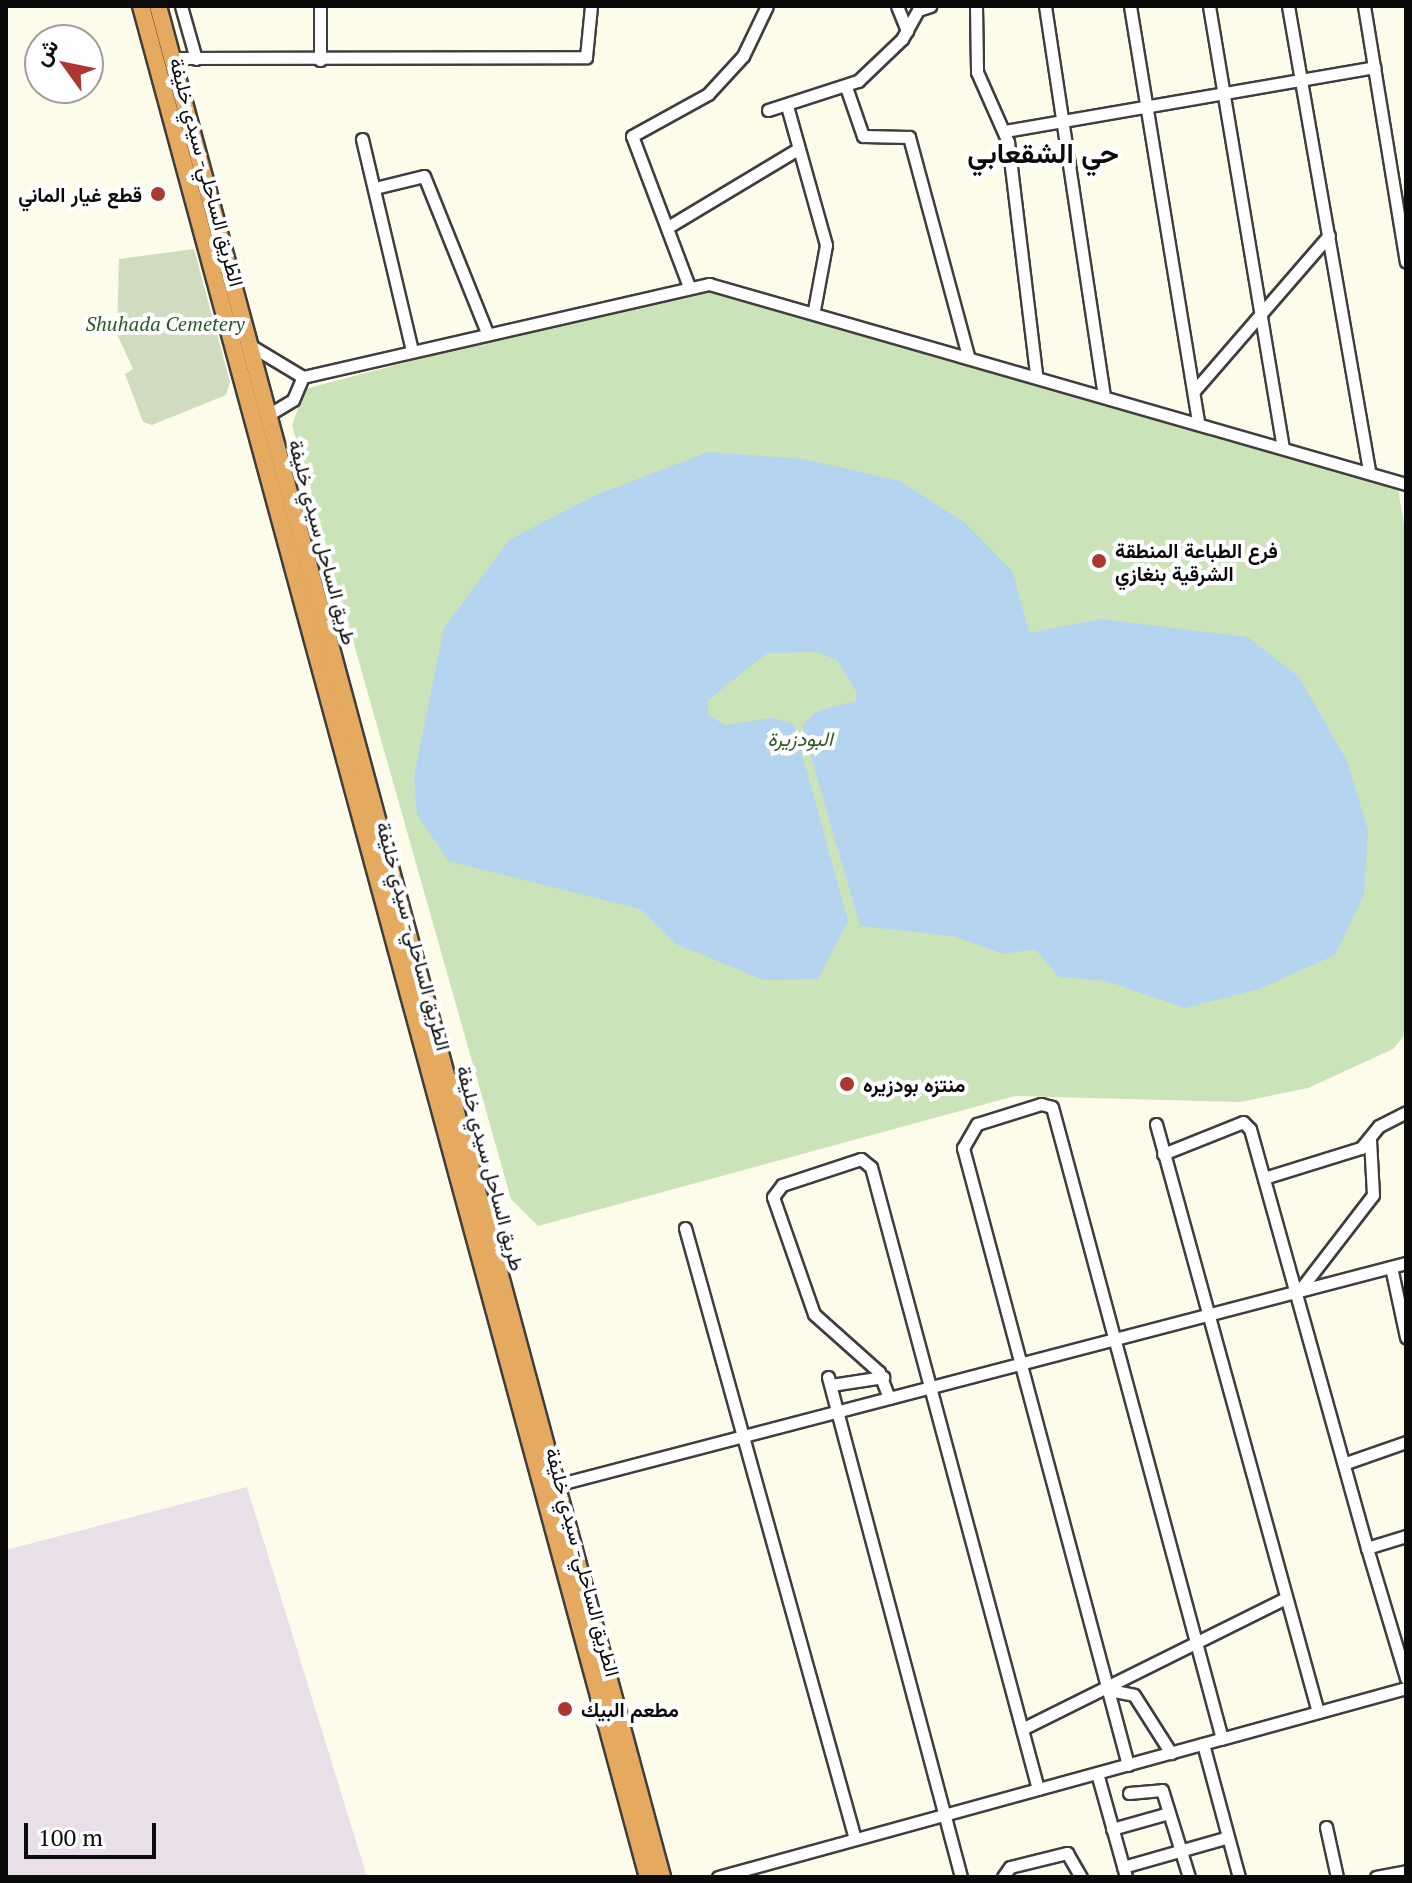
<!DOCTYPE html>
<html>
<head>
<meta charset="utf-8">
<style>
  body { margin:0 }
  #map { position:relative; width:1412px; height:1883px; overflow:hidden; background:#fdfbea; font-family:"PT Serif",Vazirmatn,serif }
  div>[style] { position:absolute }
  .industrial>* { inset:0; background:#e9dfe9 }
  .green>* { inset:0; background:#cae3b8 }
  .cemetery>* { inset:0; background:#cfdcbf }
  .water>* { inset:0; background:#b4d4ef }
  .roads { filter:drop-shadow(2px 0 #3e3e3e) drop-shadow(-2px 0 #3e3e3e) drop-shadow(0 2px #3e3e3e) drop-shadow(0 -2px #3e3e3e) }
  .minor>* { height:11px; margin:-5.5px; padding:0 5.5px; transform-origin:5.5px; border-radius:5.5px; background:#fff }
  .highway>* { height:16px; margin:-8px; padding:0 8px; transform-origin:8px; border-radius:8px; background:#e6a960 }
  .dots>* { width:22px; height:22px; translate:-50% -50%; box-sizing:border-box; border:4px solid #fff; border-radius:50% }
  span { translate:-50% -50%; white-space:nowrap; text-align:center; line-height:1.15; -webkit-text-stroke:8px #fff; paint-order:stroke }
  .street-label { font-size:20px; color:#0b0b0b }
  .poi-label { font-size:20px; color:#0b0b0b; font-weight:700 }
  .right { translate:-100% -50%; text-align:right }
  .left { translate:0 -50%; text-align:left }
  .park-label { font-size:20px; color:#295b22; font-style:italic }
  .district-label { font-size:28px; color:#0b0b0b; font-weight:700 }
  .frame { position:absolute; inset:0; border:8px solid #0b0b0b; pointer-events:none }
  .north { position:absolute; left:24px; top:24px; width:80px; height:80px; box-sizing:border-box; background:#fff; border:2px solid #9d9d9d; border-radius:50%; rotate:303deg; font-size:22px; font-weight:700; line-height:32px; text-align:center; color:#0b0b0b }
  .north::after { content:''; display:block; margin:auto; width:28px; height:36px; background:#ac3731; clip-path:polygon(50% 0,100% 100%,50% 72%,0 100%) }
  .scale { position:absolute; left:24px; top:1823px; width:132px; height:36px; box-sizing:border-box; border:4px solid #0b0b0b; border-top:0; padding-left:10px; font-size:24px; line-height:28px; white-space:nowrap; color:#0b0b0b; -webkit-text-stroke:6px #fff; paint-order:stroke }
</style>
</head>
<body>
<div id="map">
  <div class="industrial">
    <div style="clip-path:polygon(247px 1487px,367px 1877px,6px 1877px,6px 1550px)"></div>
  </div>
  <div class="green">
    <div style="clip-path:polygon(709px 292px,1397px 484px,1406px 535px,1406px 1033px,1393px 1049px,1308px 1088px,1240px 1102px,1015px 1096px,538px 1226px,511px 1199px,292px 425px,305px 389px,656px 296px)"></div>
  </div>
  <div class="cemetery">
    <div style="clip-path:polygon(194px 249px,230px 382px,226px 395px,152px 425px,143px 422px,125px 374px,133px 369px,117px 334px,119px 259px)"></div>
  </div>
  <div class="water">
    <div style="clip-path:polygon(708px 452px,804px 459px,900px 481px,965px 523px,1013px 572px,1029px 633px,1101px 619px,1248px 637px,1299px 677px,1347px 761px,1368px 830px,1364px 895px,1335px 955px,1259px 989px,1185px 1008px,1106px 981px,1059px 977px,1035px 949px,1004px 954px,953px 936px,860px 926px,802px 725px,818px 711px,856px 701px,857px 693px,837px 660px,817px 652px,767px 653px,708px 700px,708px 715px,725px 725px,772px 718px,794px 724px,848px 921px,818px 979px,764px 980px,676px 944px,640px 909px,449px 861px,417px 815px,414px 776px,444px 628px,509px 540px,596px 495px)"></div>
  </div>
  <div class="roads">
    <div class="minor">
      <div style="left:181px;top:6px;width:55px;rotate:74.2deg"></div>
      <div style="left:320px;top:6px;width:54px;rotate:90deg"></div>
      <div style="left:897px;top:6px;width:27px;rotate:68deg"></div>
      <div style="left:976px;top:6px;width:66px;rotate:89.1deg"></div>
      <div style="left:977px;top:72px;width:77px;rotate:66.1deg"></div>
      <div style="left:1008px;top:142px;width:235px;rotate:83.1deg"></div>
      <div style="left:1045px;top:6px;width:393px;rotate:81.4deg"></div>
      <div style="left:1130px;top:6px;width:423px;rotate:80.7deg"></div>
      <div style="left:1209px;top:6px;width:446px;rotate:80.5deg"></div>
      <div style="left:1288px;top:6px;width:473px;rotate:80.1deg"></div>
      <div style="left:1364px;top:6px;width:259px;rotate:80.7deg"></div>
      <div style="left:171px;top:58px;width:415px;rotate:-0.1deg"></div>
      <div style="left:586px;top:57px;width:51px;rotate:-84.4deg"></div>
      <div style="left:846px;top:87px;width:52px;rotate:70.9deg"></div>
      <div style="left:863px;top:136px;width:46px;rotate:1.2deg"></div>
      <div style="left:909px;top:137px;width:227px;rotate:74.9deg"></div>
      <div style="left:787px;top:106px;width:144px;rotate:74.3deg"></div>
      <div style="left:826px;top:245px;width:66px;rotate:100.5deg"></div>
      <div style="left:768px;top:110px;width:95px;rotate:-17.9deg"></div>
      <div style="left:858px;top:81px;width:61px;rotate:-43.7deg"></div>
      <div style="left:902px;top:39px;width:33px;rotate:-61deg"></div>
      <div style="left:918px;top:10px;width:13px;rotate:-18deg"></div>
      <div style="left:1005px;top:131px;width:375px;rotate:-9.8deg"></div>
      <div style="left:362px;top:139px;width:218px;rotate:76.7deg"></div>
      <div style="left:375px;top:188px;width:50px;rotate:-13.8deg"></div>
      <div style="left:424px;top:176px;width:169px;rotate:68.1deg"></div>
      <div style="left:668px;top:227px;width:152px;rotate:-31deg"></div>
      <div style="left:688px;top:284px;width:158px;rotate:-110.7deg"></div>
      <div style="left:632px;top:136px;width:87px;rotate:-28.9deg"></div>
      <div style="left:708px;top:94px;width:52px;rotate:-47.4deg"></div>
      <div style="left:743px;top:56px;width:55px;rotate:-64.4deg"></div>
      <div style="left:248px;top:344px;width:64px;rotate:31deg"></div>
      <div style="left:303px;top:377px;width:417px;rotate:-12.9deg"></div>
      <div style="left:709px;top:284px;width:725px;rotate:16.01deg"></div>
      <div style="left:1194px;top:391px;width:206px;rotate:-49.1deg"></div>
      <div style="left:268px;top:415px;width:29px;rotate:-31deg"></div>
      <div style="left:293px;top:400px;width:25px;rotate:-67deg"></div>
      <div style="left:1156px;top:1124px;width:610px;rotate:74.6deg"></div>
      <div style="left:1163px;top:1154px;width:86px;rotate:-21.8deg"></div>
      <div style="left:1243px;top:1122px;width:10px;rotate:45deg"></div>
      <div style="left:1250px;top:1129px;width:435px;rotate:74.4deg"></div>
      <div style="left:1264px;top:1178px;width:102px;rotate:-17.2deg"></div>
      <div style="left:1361px;top:1148px;width:28px;rotate:-51deg"></div>
      <div style="left:1379px;top:1126px;width:30px;rotate:-27deg"></div>
      <div style="left:685px;top:1228px;width:634px;rotate:74.45deg"></div>
      <div style="left:1391px;top:1267px;width:72px;rotate:77.9deg"></div>
      <div style="left:1299px;top:1291px;width:121px;rotate:-52.4deg"></div>
      <div style="left:1373px;top:1195px;width:56px;rotate:-93.1deg"></div>
      <div style="left:828px;top:1377px;width:517px;rotate:75.1deg"></div>
      <div style="left:831px;top:1385px;width:53px;rotate:-8.7deg"></div>
      <div style="left:889px;top:1398px;width:28px;rotate:-111deg"></div>
      <div style="left:879px;top:1372px;width:87px;rotate:-138.3deg"></div>
      <div style="left:814px;top:1314px;width:124px;rotate:-109.3deg"></div>
      <div style="left:773px;top:1197px;width:15px;rotate:-53deg"></div>
      <div style="left:782px;top:1185px;width:83px;rotate:-18.2deg"></div>
      <div style="left:861px;top:1159px;width:13px;rotate:39deg"></div>
      <div style="left:871px;top:1167px;width:644px;rotate:74.97deg"></div>
      <div style="left:1346px;top:1463px;width:64px;rotate:-19.3deg"></div>
      <div style="left:556px;top:1485px;width:879px;rotate:-14.64deg"></div>
      <div style="left:1406px;top:1536px;width:41px;rotate:162.9deg"></div>
      <div style="left:1367px;top:1548px;width:136px;rotate:73.3deg"></div>
      <div style="left:1109px;top:1690px;width:25px;rotate:11deg"></div>
      <div style="left:1134px;top:1695px;width:69px;rotate:57.5deg"></div>
      <div style="left:1022px;top:1729px;width:292px;rotate:-26.4deg"></div>
      <div style="left:1203px;top:1744px;width:138px;rotate:74.9deg"></div>
      <div style="left:1128px;top:1765px;width:639px;rotate:-104.97deg"></div>
      <div style="left:963px;top:1148px;width:28px;rotate:-60deg"></div>
      <div style="left:977px;top:1124px;width:67px;rotate:-17.4deg"></div>
      <div style="left:1041px;top:1104px;width:11px;rotate:15deg"></div>
      <div style="left:1052px;top:1107px;width:654px;rotate:74.94deg"></div>
      <div style="left:1097px;top:1773px;width:108px;rotate:74.4deg"></div>
      <div style="left:1129px;top:1793px;width:33px;rotate:-5deg"></div>
      <div style="left:1162px;top:1790px;width:91px;rotate:72.8deg"></div>
      <div style="left:1326px;top:1827px;width:51px;rotate:77.6deg"></div>
      <div style="left:1112px;top:1829px;width:59px;rotate:-15.7deg"></div>
      <div style="left:1123px;top:1867px;width:109px;rotate:-15.9deg"></div>
      <div style="left:718px;top:1877px;width:713px;rotate:-15.36deg"></div>
      <div style="left:1003px;top:1877px;width:12px;rotate:-55deg"></div>
      <div style="left:1010px;top:1867px;width:59px;rotate:-13.8deg"></div>
      <div style="left:1067px;top:1853px;width:28px;rotate:60deg"></div>
      <div style="left:1376px;top:1877px;width:31px;rotate:-11deg"></div>
    </div>
    <div class="highway">
      <div style="left:141px;top:6px;width:1938px;rotate:74.84deg"></div>
      <div style="left:158px;top:6px;width:1938px;rotate:74.92deg"></div>
    </div>
  </div>
  <div class="dots">
    <div style="left:158px;top:194px;background:#ac3731"></div>
    <div style="left:1099px;top:561px;background:#ac3731"></div>
    <div style="left:847px;top:1084px;background:#ac3731"></div>
    <div style="left:565px;top:1709px;background:#ac3731"></div>
  </div>
  <div class="street-label">
    <span style="left:207px;top:172px;rotate:75deg">الطريق الساحلي- سيدي خليفة</span>
    <span style="left:323px;top:542px;rotate:75deg">طريق الساحل سيدي خليفة</span>
    <span style="left:414px;top:936px;rotate:75deg">الطريق الساحلي- سيدي خليفة</span>
    <span style="left:491px;top:1168px;rotate:75deg">طريق الساحل سيدي خليفة</span>
    <span style="left:583px;top:1562px;rotate:75deg">الطريق الساحلي- سيدي خليفة</span>
  </div>
  <div class="poi-label">
    <span class="right" style="left:142px;top:194px">قطع غيار الماني</span>
    <span class="left" style="left:1115px;top:562px">فرع الطباعة المنطقة<br>الشرقية بنغازي</span>
    <span class="left" style="left:863px;top:1084px">منتزه بودزيره</span>
    <span class="left" style="left:581px;top:1709px">مطعم البيك</span>
  </div>
  <div class="park-label">
    <span style="left:165px;top:323px">Shuhada Cemetery</span>
    <span style="left:800px;top:738px">البودزيرة</span>
  </div>
  <div class="district-label">
    <span style="left:1043px;top:153px">حي الشقعابي</span>
  </div>
  <div class="frame"></div>
  <div class="north">ش</div>
  <div class="scale">100 m</div>
</div>
</body>
</html>
